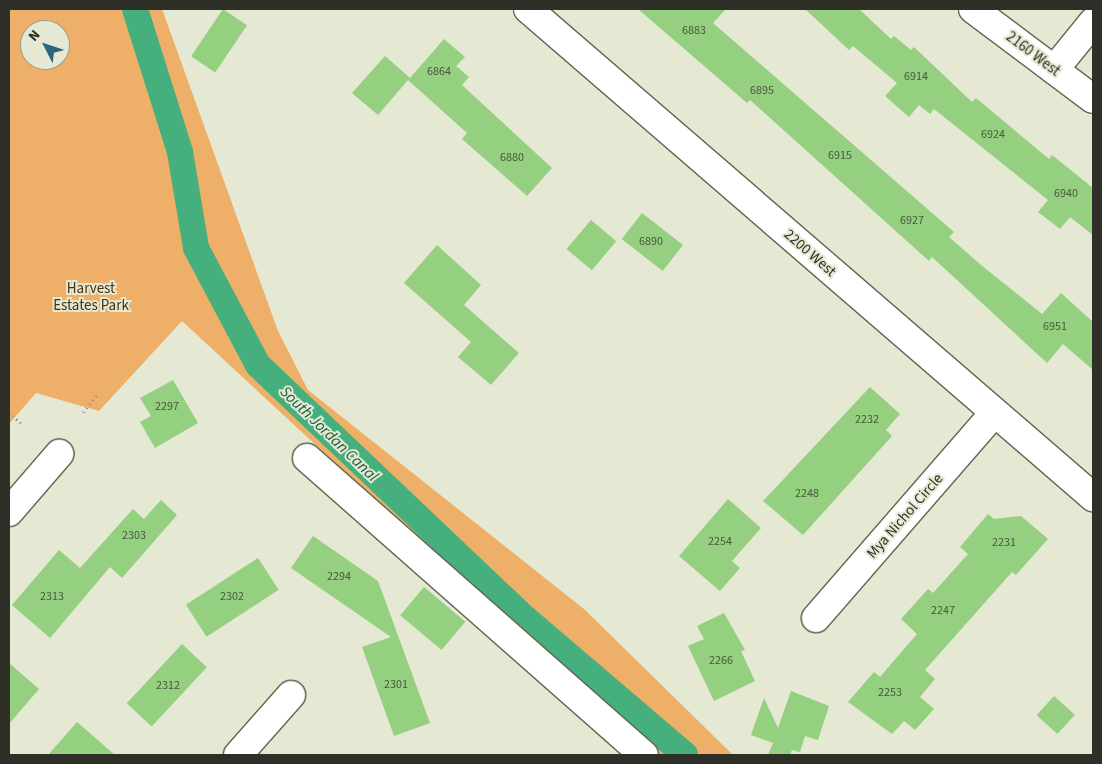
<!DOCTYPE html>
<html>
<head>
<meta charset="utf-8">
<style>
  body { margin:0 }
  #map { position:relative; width:1102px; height:764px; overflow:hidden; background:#e5e8d2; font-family:"Source Sans 3",sans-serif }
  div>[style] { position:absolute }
  .green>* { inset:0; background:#eeb068 }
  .canal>* { height:26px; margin:-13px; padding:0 13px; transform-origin:13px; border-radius:13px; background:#45b07e }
  .building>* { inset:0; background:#95cf80; transform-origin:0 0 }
  .path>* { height:3px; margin-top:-1.5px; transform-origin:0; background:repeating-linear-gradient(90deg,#929484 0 1px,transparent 0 5px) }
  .roads { filter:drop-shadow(1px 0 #626552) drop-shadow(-1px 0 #626552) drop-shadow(0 1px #626552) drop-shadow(0 -1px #626552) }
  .minor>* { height:28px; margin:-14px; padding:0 14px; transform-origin:14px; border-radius:14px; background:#fff }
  span { translate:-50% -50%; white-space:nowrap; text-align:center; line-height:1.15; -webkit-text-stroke:4px #e5e8d2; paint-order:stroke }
  .number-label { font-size:12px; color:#48573d }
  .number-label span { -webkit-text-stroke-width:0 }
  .street-label { font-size:15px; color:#2e2f27 }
  .park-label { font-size:15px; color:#492f0c }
  .water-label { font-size:16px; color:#126241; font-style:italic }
  .frame { position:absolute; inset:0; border:10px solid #2e2f27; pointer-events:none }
  .north { position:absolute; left:20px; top:20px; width:50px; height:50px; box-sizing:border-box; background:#e5e8d2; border:1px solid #9c9e8e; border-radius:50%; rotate:311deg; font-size:14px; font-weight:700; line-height:20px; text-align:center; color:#2e2f27 }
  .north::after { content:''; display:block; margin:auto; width:18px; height:22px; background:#2b667e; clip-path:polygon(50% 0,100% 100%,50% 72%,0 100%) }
</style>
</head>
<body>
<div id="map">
  <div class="green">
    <div style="clip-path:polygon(evenodd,9px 9px,162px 9px,278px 331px,308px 390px,584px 609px,733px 755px,650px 755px,182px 321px,99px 411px,36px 393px,9px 424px,9px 9px,30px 30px,60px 30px,60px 60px,30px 60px,30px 30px)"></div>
  </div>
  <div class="canal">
    <div style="left:135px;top:9px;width:150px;rotate:72.5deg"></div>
    <div style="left:180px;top:152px;width:97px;rotate:80.5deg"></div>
    <div style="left:196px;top:248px;width:132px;rotate:62.1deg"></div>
    <div style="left:258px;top:365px;width:369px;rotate:43.5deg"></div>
    <div style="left:526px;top:619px;width:209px;rotate:40.5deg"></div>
  </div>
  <div class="building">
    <div style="left:223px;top:9px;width:29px;height:57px;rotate:34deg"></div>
    <div style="clip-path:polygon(638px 9px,726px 9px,713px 23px,954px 232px,949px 237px,981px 265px,1042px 314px,1061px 293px,1093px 322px,1093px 370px,1063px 344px,1047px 363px,932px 257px,929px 261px,750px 100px,747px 103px)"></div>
    <div style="clip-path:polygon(805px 9px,859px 9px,891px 39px,894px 36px,911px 50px,914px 47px,972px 102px,976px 98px,1049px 159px,1052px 155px,1093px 188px,1093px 235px,1070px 217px,1060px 229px,1038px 212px,1048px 200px,934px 109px,930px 114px,919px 105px,909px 117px,885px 96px,897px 83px,853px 46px,849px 50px)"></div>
    <div style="clip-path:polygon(444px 39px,465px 57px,456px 66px,469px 77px,462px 85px,552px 168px,527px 196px,462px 139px,467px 133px,408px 80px,378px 115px,352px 93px,385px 56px,410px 78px)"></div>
    <div style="left:642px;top:213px;width:52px;height:33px;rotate:38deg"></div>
    <div style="left:591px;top:220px;width:33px;height:38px;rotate:40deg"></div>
    <div style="clip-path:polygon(437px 245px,481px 285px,464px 305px,519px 353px,491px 385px,458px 357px,471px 342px,404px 283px)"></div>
    <div style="clip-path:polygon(173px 380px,198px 423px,155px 448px,140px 422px,151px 416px,140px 398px)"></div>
    <div style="clip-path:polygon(870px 387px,900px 414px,886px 430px,892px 436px,803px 535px,763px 501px)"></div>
    <div style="clip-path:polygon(728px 499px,761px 528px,732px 561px,740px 568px,720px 591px,679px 556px)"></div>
    <div style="clip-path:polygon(161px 500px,177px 515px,122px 578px,110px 567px,50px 638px,12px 605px,59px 550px,80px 568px,133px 509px,144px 519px)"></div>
    <div style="clip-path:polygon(988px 514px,994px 519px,1021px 516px,1048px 539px,1016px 575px,1012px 572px,925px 670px,935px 679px,920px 697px,934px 709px,915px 730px,904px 721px,892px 734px,848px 702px,874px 672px,880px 677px,917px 634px,901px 619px,928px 589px,933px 593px,968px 554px,960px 547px)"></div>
    <div style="clip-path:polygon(313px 536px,378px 581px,430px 723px,394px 736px,362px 647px,391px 637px,291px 568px)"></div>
    <div style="left:258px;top:558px;width:38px;height:86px;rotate:57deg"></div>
    <div style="left:424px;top:587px;width:54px;height:37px;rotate:40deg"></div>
    <div style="clip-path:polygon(724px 613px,745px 650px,741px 651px,755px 681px,714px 701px,688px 646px,704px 639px,697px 626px)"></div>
    <div style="left:182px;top:644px;width:34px;height:81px;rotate:43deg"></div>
    <div style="clip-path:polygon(9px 663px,39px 689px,9px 724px)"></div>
    <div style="clip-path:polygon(791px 691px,829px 706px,818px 740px,805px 736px,800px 752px,792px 750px,790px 755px,768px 755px,773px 743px,751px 735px,764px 698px,778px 728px)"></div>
    <div style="left:1054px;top:696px;width:28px;height:26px;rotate:42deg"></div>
    <div style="clip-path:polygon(77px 722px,115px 755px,48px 755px)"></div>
  </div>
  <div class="path">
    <div style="left:9px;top:412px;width:16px;rotate:43deg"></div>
    <div style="left:83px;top:412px;width:23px;rotate:-52deg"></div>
  </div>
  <div class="roads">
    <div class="minor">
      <div style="left:528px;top:9px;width:747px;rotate:40.82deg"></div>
      <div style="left:973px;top:9px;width:150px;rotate:36.9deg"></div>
      <div style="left:1054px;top:70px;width:62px;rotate:-50.9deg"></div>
      <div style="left:307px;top:458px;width:449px;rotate:41.4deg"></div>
      <div style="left:9px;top:512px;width:77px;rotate:-49.2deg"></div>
      <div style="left:816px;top:618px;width:271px;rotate:-49deg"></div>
      <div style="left:238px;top:755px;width:80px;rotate:-48.5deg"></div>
    </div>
  </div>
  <div class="number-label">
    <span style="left:694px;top:31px">6883</span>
    <span style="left:439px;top:72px">6864</span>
    <span style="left:916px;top:77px">6914</span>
    <span style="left:762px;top:91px">6895</span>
    <span style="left:993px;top:135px">6924</span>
    <span style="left:840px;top:156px">6915</span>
    <span style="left:512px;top:158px">6880</span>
    <span style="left:1066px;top:194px">6940</span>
    <span style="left:912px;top:221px">6927</span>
    <span style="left:651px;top:242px">6890</span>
    <span style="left:1055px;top:327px">6951</span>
    <span style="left:167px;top:407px">2297</span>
    <span style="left:867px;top:420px">2232</span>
    <span style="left:807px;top:494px">2248</span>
    <span style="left:134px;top:536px">2303</span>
    <span style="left:720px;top:542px">2254</span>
    <span style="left:1004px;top:543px">2231</span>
    <span style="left:339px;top:577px">2294</span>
    <span style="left:52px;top:597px">2313</span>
    <span style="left:232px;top:597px">2302</span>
    <span style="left:943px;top:611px">2247</span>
    <span style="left:721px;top:661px">2266</span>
    <span style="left:396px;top:685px">2301</span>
    <span style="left:168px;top:686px">2312</span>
    <span style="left:890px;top:693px">2253</span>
  </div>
  <div class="street-label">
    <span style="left:1033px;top:54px;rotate:37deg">2160 West</span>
    <span style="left:810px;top:253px;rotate:41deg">2200 West</span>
    <span style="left:905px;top:516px;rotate:-49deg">Mya Nichol Circle</span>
  </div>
  <div class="park-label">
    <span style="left:91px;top:297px">Harvest<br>Estates Park</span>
  </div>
  <div class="water-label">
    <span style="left:329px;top:434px;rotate:44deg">South Jordan Canal</span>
  </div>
  <div class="frame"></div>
  <div class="north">N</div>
</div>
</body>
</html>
